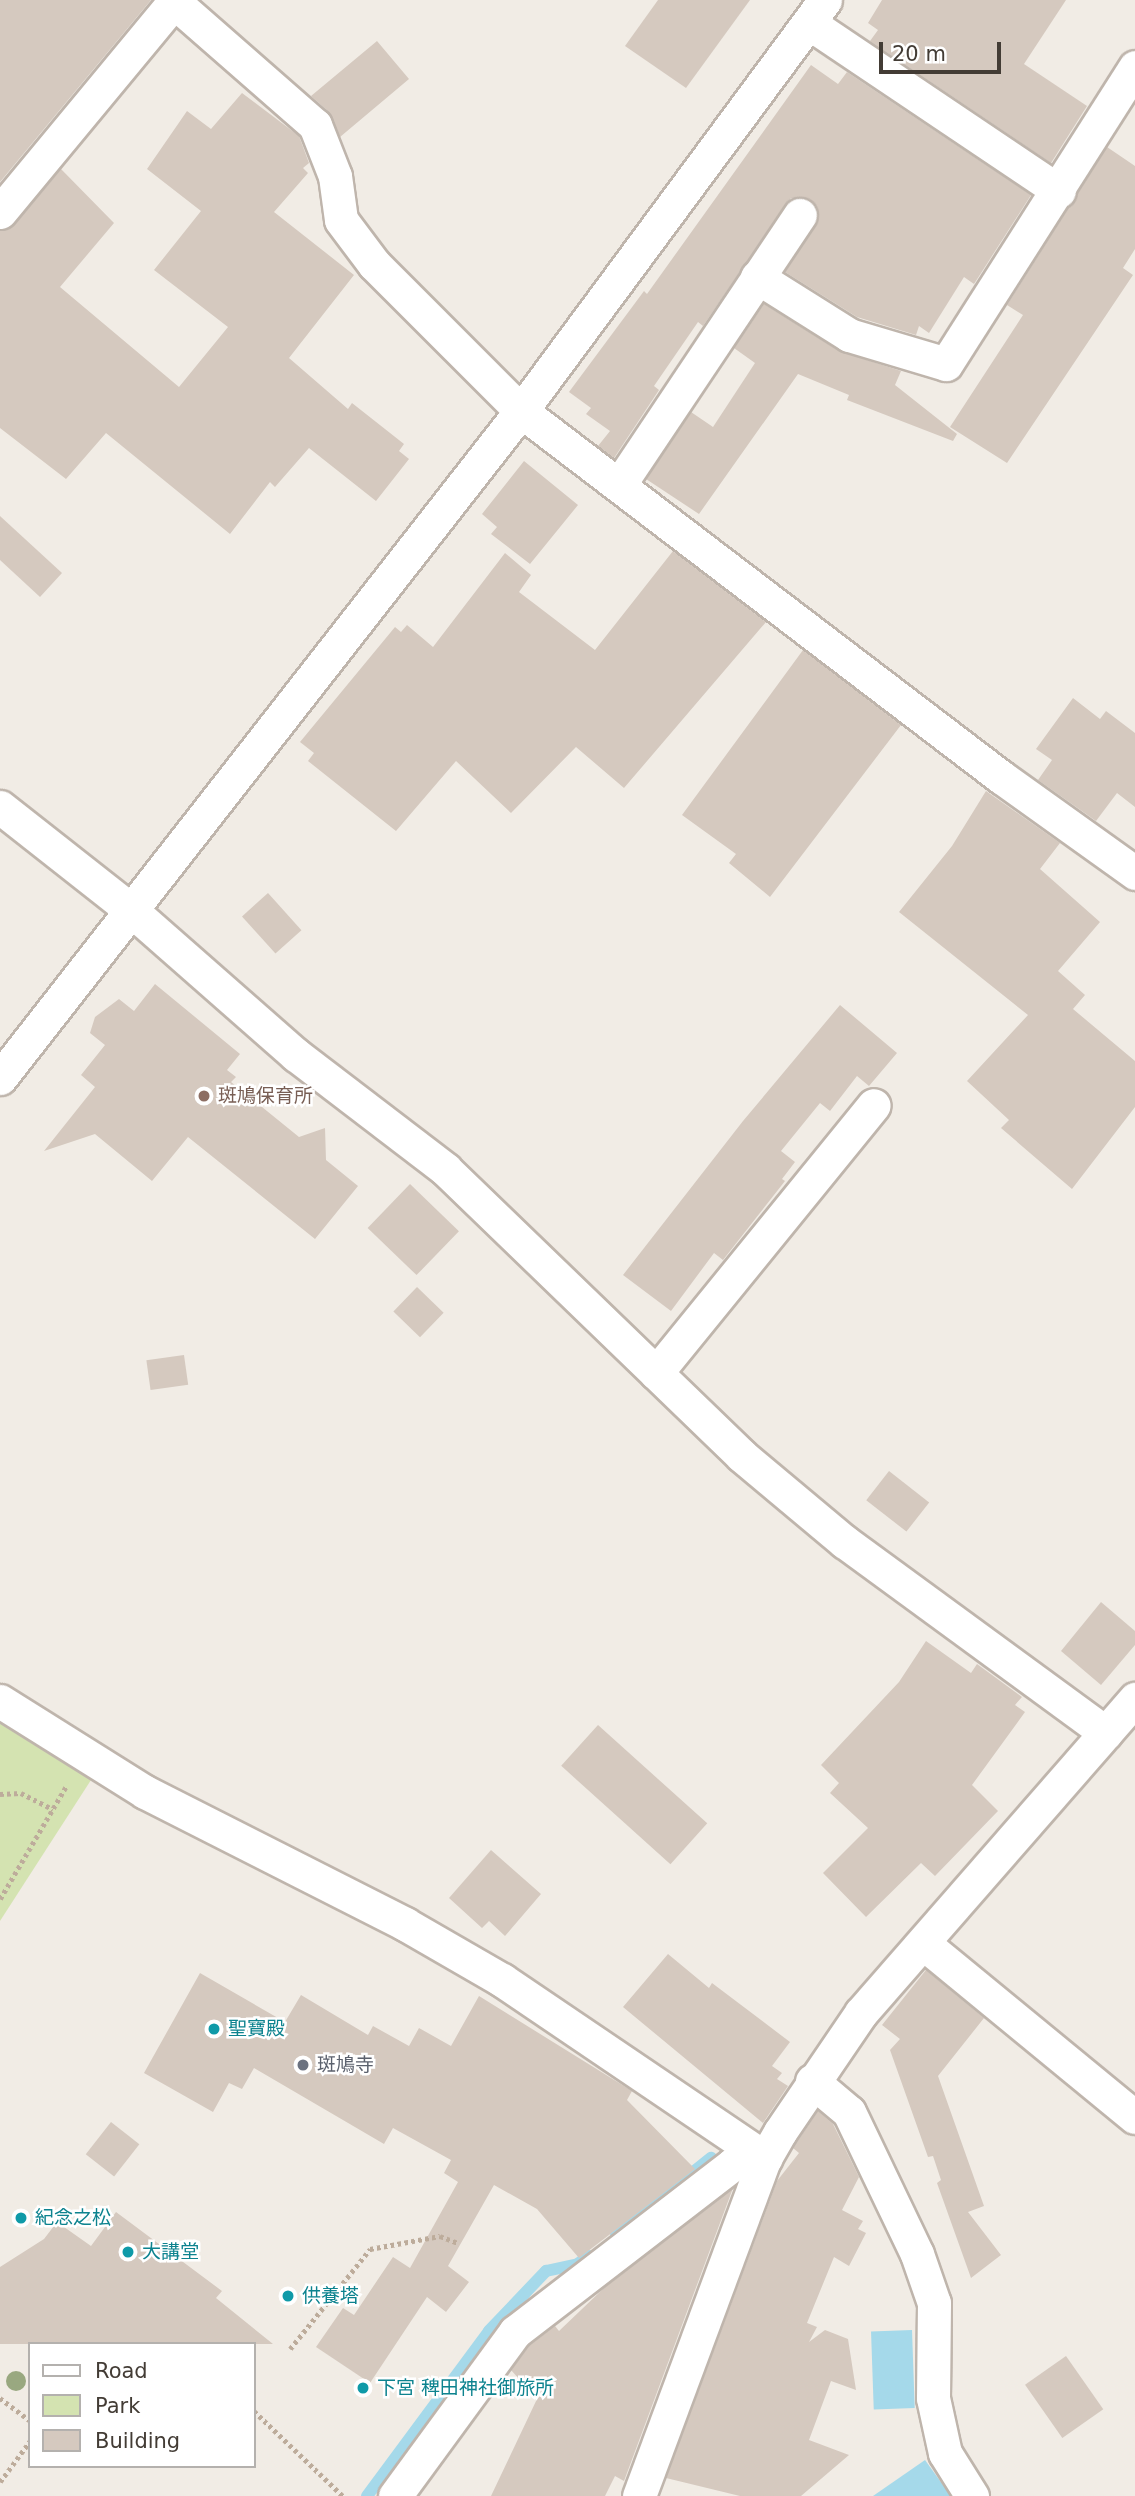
<!DOCTYPE html>
<html>
<head>
<meta charset="utf-8">
<style>
  body { margin:0 }
  #map { position:relative; width:1135px; height:2496px; overflow:hidden; background:#f1ece5; font-family:"DejaVu Sans","Noto Sans JP",sans-serif }
  div>[style] { position:absolute }
  .green>* { inset:0; background:#d4e3b1 }
  .water>* { inset:0; background:#a5d9ea; transform-origin:0 0 }
  .stream>* { height:12px; margin:-6px; padding:0 6px; transform-origin:6px; border-radius:6px; background:#a5d9ea }
  .building>* { inset:0; background:#d5c9bf; transform-origin:0 0 }
  .path>* { height:4.5px; margin-top:-2.25px; transform-origin:0; background:repeating-linear-gradient(90deg,#bdac9b 0 3.5px,transparent 0 7px) }
  .roads { filter:drop-shadow(2px 0 #bfb5ac) drop-shadow(-2px 0 #bfb5ac) drop-shadow(0 2px #bfb5ac) drop-shadow(0 -2px #bfb5ac) }
  .minor>* { height:33px; margin:-16.5px; padding:0 16.5px; transform-origin:16.5px; border-radius:16.5px; background:#fff }
  .trees>* { width:20px; height:20px; margin:-10px; border-radius:50%; background:#99a880 }
  .dots>* { width:19px; height:19px; translate:-50% -50%; box-sizing:border-box; border:4px solid #fff; border-radius:50% }
  span { translate:-50% -50%; white-space:nowrap; text-align:center; line-height:1.15; -webkit-text-stroke:5px #fff; paint-order:stroke }
  .education-label { font-size:19px; color:#785e54 }
  .left { translate:0 -50%; text-align:left }
  .culture-label { font-size:19px; color:#0d838f }
  .worship-label { font-size:19px; color:#5b616d }
  .legend { position:absolute; left:28px; top:2342px; width:228px; height:126px; box-sizing:border-box; background:#fff; border:2px solid #b4b1ae; margin:0; padding:9px 12px; list-style:none; font-size:21px; color:#433c35 }
  .legend li { display:flex; align-items:center; gap:14px; height:35px }
  .legend b { width:35px; border:2px solid #b4b1ae }
  .scale { position:absolute; left:879px; top:42px; width:122px; height:32px; box-sizing:border-box; border:4px solid #433c35; border-top:0; padding-left:9px; font-size:21px; line-height:24px; white-space:nowrap; color:#433c35; -webkit-text-stroke:5px #fff; paint-order:stroke }
</style>
</head>
<body>
<div id="map">
  <div class="green">
    <div style="clip-path:polygon(0 1721px,91px 1780px,0 1921px)"></div>
  </div>
  <div class="water">
    <div style="left:912px;top:2330px;width:78px;height:41px;rotate:88deg"></div>
    <div style="clip-path:polygon(925px 2460px,951px 2496px,873px 2496px)"></div>
  </div>
  <div class="stream">
    <div style="left:616px;top:2234px;width:122px;rotate:-38.7deg"></div>
    <div style="left:367px;top:2496px;width:205px;rotate:-53.5deg"></div>
    <div style="left:489px;top:2331px;width:83px;rotate:-46.5deg"></div>
    <div style="left:546px;top:2271px;width:33px;rotate:-12deg"></div>
    <div style="left:578px;top:2264px;width:13px;rotate:-39deg"></div>
  </div>
  <div class="building">
    <div style="clip-path:polygon(0 0,151px 0,0 182px)"></div>
    <div style="clip-path:polygon(658px 0,750px 0,686px 88px,625px 46px)"></div>
    <div style="clip-path:polygon(882px 0,1066px 0,1024px 64px,1087px 106px,1051px 163px,870px 41px,878px 30px,868px 23px)"></div>
    <div style="clip-path:polygon(377px 41px,409px 79px,340px 137px,328px 111px,311px 96px)"></div>
    <div style="clip-path:polygon(811px 65px,838px 84px,847px 72px,1031px 195px,974px 284px,964px 277px,929px 333px,919px 326px,916px 335px,857px 317px,785px 272px,819px 217px,810px 199px,791px 198px,703px 326px,698px 322px,654px 386px,659px 390px,614px 458px,598px 446px,610px 431px,586px 414px,591px 408px,569px 392px,644px 291px,647px 294px)"></div>
    <div style="clip-path:polygon(242px 93px,299px 136px,309px 163px,303px 168px,308px 173px,274px 212px,354px 275px,289px 358px,348px 409px,352px 403px,404px 444px,399px 451px,409px 459px,376px 501px,309px 448px,275px 487px,270px 482px,230px 534px,106px 433px,66px 479px,0 428px,0 231px,15px 224px,61px 169px,114px 223px,60px 287px,179px 387px,228px 327px,154px 270px,201px 211px,147px 169px,187px 111px,211px 129px)"></div>
    <div style="clip-path:polygon(1107px 147px,1135px 166px,1135px 249px,1123px 268px,1133px 275px,1007px 463px,950px 427px,1023px 315px,1007px 305px)"></div>
    <div style="clip-path:polygon(764px 304px,839px 351px,901px 371px,895px 385px,957px 434px,953px 441px,847px 400px,849px 395px,798px 374px,699px 514px,646px 479px,691px 412px,713px 427px,755px 363px,734px 348px)"></div>
    <div style="clip-path:polygon(524px 461px,578px 505px,530px 564px,491px 534px,497px 527px,482px 514px)"></div>
    <div style="clip-path:polygon(0 516px,62px 573px,40px 597px,0 560px)"></div>
    <div style="clip-path:polygon(673px 551px,766px 622px,624px 788px,576px 747px,511px 813px,456px 761px,396px 831px,308px 761px,314px 753px,300px 742px,395px 627px,401px 632px,407px 625px,433px 647px,505px 553px,531px 575px,519px 592px,595px 650px)"></div>
    <div style="clip-path:polygon(803px 650px,901px 725px,770px 897px,729px 863px,736px 854px,682px 815px)"></div>
    <div style="clip-path:polygon(1073px 698px,1100px 719px,1106px 711px,1135px 733px,1135px 807px,1117px 793px,1096px 821px,1038px 780px,1052px 760px,1036px 749px)"></div>
    <div style="clip-path:polygon(986px 791px,1060px 843px,1040px 869px,1100px 922px,1058px 971px,1085px 995px,1073px 1009px,1135px 1061px,1135px 1107px,1072px 1189px,1001px 1128px,1009px 1120px,967px 1081px,1028px 1015px,899px 912px,952px 846px)"></div>
    <div style="left:268px;top:893px;width:50px;height:35px;rotate:48deg"></div>
    <div style="clip-path:polygon(155px 984px,240px 1054px,227px 1070px,236px 1077px,231px 1082px,299px 1137px,325px 1128px,326px 1160px,358px 1186px,315px 1239px,188px 1137px,152px 1181px,95px 1134px,44px 1151px,95px 1087px,81px 1075px,105px 1045px,90px 1033px,95px 1017px,119px 999px,134px 1011px)"></div>
    <div style="clip-path:polygon(840px 1005px,897px 1053px,869px 1086px,857px 1076px,830px 1111px,820px 1103px,781px 1151px,795px 1162px,782px 1179px,785px 1181px,723px 1260px,714px 1253px,671px 1311px,623px 1275px,743px 1121px)"></div>
    <div style="left:410px;top:1184px;width:68px;height:61px;rotate:44deg"></div>
    <div style="left:417px;top:1287px;width:37px;height:34px;rotate:44deg"></div>
    <div style="left:184px;top:1355px;width:30px;height:38px;rotate:82deg"></div>
    <div style="left:889px;top:1471px;width:51px;height:37px;rotate:38deg"></div>
    <div style="clip-path:polygon(1101px 1602px,1135px 1631px,1135px 1645px,1101px 1685px,1061px 1651px)"></div>
    <div style="clip-path:polygon(926px 1641px,971px 1673px,977px 1664px,1022px 1697px,1015px 1705px,1025px 1712px,972px 1785px,998px 1811px,935px 1876px,921px 1863px,866px 1917px,823px 1873px,868px 1828px,830px 1793px,839px 1783px,821px 1765px,899px 1682px)"></div>
    <div style="left:598px;top:1725px;width:147px;height:55px;rotate:42deg"></div>
    <div style="clip-path:polygon(491px 1850px,541px 1894px,505px 1936px,489px 1921px,482px 1928px,449px 1898px)"></div>
    <div style="clip-path:polygon(668px 1954px,709px 1988px,712px 1983px,790px 2042px,772px 2066px,782px 2073px,777px 2079px,788px 2086px,763px 2123px,623px 2007px)"></div>
    <div style="clip-path:polygon(926px 1970px,984px 2018px,938px 2076px,984px 2206px,968px 2212px,1001px 2255px,971px 2278px,937px 2183px,941px 2180px,933px 2156px,928px 2157px,890px 2050px,900px 2039px,882px 2025px)"></div>
    <div style="clip-path:polygon(200px 1973px,285px 2022px,301px 1995px,368px 2035px,373px 2026px,409px 2046px,419px 2028px,451px 2046px,479px 1996px,632px 2091px,627px 2100px,695px 2169px,579px 2258px,537px 2209px,494px 2185px,448px 2266px,469px 2282px,446px 2312px,427px 2297px,370px 2383px,316px 2347px,343px 2308px,354px 2315px,393px 2257px,410px 2268px,458px 2182px,444px 2173px,451px 2160px,393px 2128px,384px 2144px,254px 2068px,242px 2089px,229px 2083px,213px 2112px,144px 2073px)"></div>
    <div style="clip-path:polygon(818px 2111px,833px 2124px,859px 2177px,842px 2210px,863px 2221px,858px 2229px,866px 2233px,849px 2266px,834px 2257px,807px 2323px,817px 2327px,809px 2342px,825px 2330px,848px 2339px,856px 2390px,831px 2381px,809px 2440px,849px 2455px,801px 2496px,740px 2496px,666px 2478px,777px 2181px,799px 2153px,793px 2148px)"></div>
    <div style="left:111px;top:2122px;width:36px;height:41px;rotate:38deg"></div>
    <div style="clip-path:polygon(733px 2188px,624px 2481px,615px 2476px,605px 2496px,491px 2496px,537px 2399px,511px 2370px,529px 2346px,555px 2326px,559px 2331px,604px 2288px)"></div>
    <div style="clip-path:polygon(116px 2212px,222px 2291px,216px 2298px,273px 2344px,0 2344px,0 2267px,44px 2239px,57px 2222px,91px 2246px)"></div>
    <div style="left:1066px;top:2356px;width:65px;height:50px;rotate:55deg"></div>
  </div>
  <div class="path">
    <div style="left:0;top:1794px;width:21px;rotate:-3deg"></div>
    <div style="left:21px;top:1793px;width:36px;rotate:27deg"></div>
    <div style="left:0;top:1899px;width:132px;rotate:-59.6deg"></div>
    <div style="left:290px;top:2349px;width:128px;rotate:-51.3deg"></div>
    <div style="left:370px;top:2249px;width:71px;rotate:-10.5deg"></div>
    <div style="left:440px;top:2236px;width:19px;rotate:21deg"></div>
    <div style="left:0;top:2398px;width:38px;rotate:37deg"></div>
    <div style="left:254px;top:2411px;width:123px;rotate:43.7deg"></div>
    <div style="left:0;top:2482px;width:51px;rotate:-53.8deg"></div>
  </div>
  <div class="roads">
    <div class="minor">
      <div style="left:172px;top:0;width:190px;rotate:41.2deg"></div>
      <div style="left:315px;top:125px;width:55px;rotate:68.6deg"></div>
      <div style="left:335px;top:176px;width:44px;rotate:82.2deg"></div>
      <div style="left:341px;top:220px;width:55px;rotate:53.1deg"></div>
      <div style="left:374px;top:264px;width:208px;rotate:45deg"></div>
      <div style="left:521px;top:411px;width:604px;rotate:37.33deg"></div>
      <div style="left:1001px;top:777px;width:165px;rotate:35.6deg"></div>
      <div style="left:809px;top:23px;width:301px;rotate:33.9deg"></div>
      <div style="left:0;top:212px;width:273px;rotate:-50.4deg"></div>
      <div style="left:757px;top:277px;width:109px;rotate:32.2deg"></div>
      <div style="left:849px;top:335px;width:101px;rotate:16.6deg"></div>
      <div style="left:946px;top:364px;width:352px;rotate:-57.5deg"></div>
      <div style="left:619px;top:485px;width:325px;rotate:-56.2deg"></div>
      <div style="left:0;top:807px;width:167px;rotate:38.2deg"></div>
      <div style="left:131px;top:910px;width:220px;rotate:41.3deg"></div>
      <div style="left:296px;top:1055px;width:188px;rotate:37.4deg"></div>
      <div style="left:445px;top:1169px;width:413px;rotate:44deg"></div>
      <div style="left:742px;top:1456px;width:134px;rotate:39.9deg"></div>
      <div style="left:845px;top:1542px;width:323px;rotate:36.2deg"></div>
      <div style="left:0;top:1078px;width:846px;rotate:-52.01deg"></div>
      <div style="left:521px;top:411px;width:511px;rotate:-53.51deg"></div>
      <div style="left:656px;top:1373px;width:345px;rotate:-50.9deg"></div>
      <div style="left:0;top:1701px;width:171px;rotate:32.1deg"></div>
      <div style="left:145px;top:1792px;width:292px;rotate:26.9deg"></div>
      <div style="left:405px;top:1924px;width:112px;rotate:30deg"></div>
      <div style="left:502px;top:1980px;width:318px;rotate:34.1deg"></div>
      <div style="left:923px;top:1943px;width:274px;rotate:39.4deg"></div>
      <div style="left:812px;top:2081px;width:48px;rotate:40deg"></div>
      <div style="left:849px;top:2112px;width:157px;rotate:64.4deg"></div>
      <div style="left:917px;top:2254px;width:52px;rotate:70.9deg"></div>
      <div style="left:934px;top:2303px;width:95px;rotate:90.6deg"></div>
      <div style="left:933px;top:2398px;width:56px;rotate:77.7deg"></div>
      <div style="left:945px;top:2453px;width:51px;rotate:57.9deg"></div>
      <div style="left:395px;top:2496px;width:203px;rotate:-53.8deg"></div>
      <div style="left:515px;top:2332px;width:275px;rotate:-37.6deg"></div>
      <div style="left:733px;top:2164px;width:33px;rotate:-11deg"></div>
      <div style="left:639px;top:2496px;width:361px;rotate:-69.6deg"></div>
      <div style="left:765px;top:2158px;width:30px;rotate:-60deg"></div>
      <div style="left:780px;top:2132px;width:144px;rotate:-55.8deg"></div>
      <div style="left:861px;top:2013px;width:417px;rotate:-48.9deg"></div>
    </div>
  </div>
  <div class="trees">
    <div style="left:16px;top:2381px"></div>
  </div>
  <div class="dots">
    <div style="left:204px;top:1096px;background:#8d6e63"></div>
    <div style="left:214px;top:2029px;background:#0f9aa8"></div>
    <div style="left:303px;top:2065px;background:#6b7280"></div>
    <div style="left:21px;top:2218px;background:#0f9aa8"></div>
    <div style="left:128px;top:2252px;background:#0f9aa8"></div>
    <div style="left:288px;top:2296px;background:#0f9aa8"></div>
    <div style="left:363px;top:2388px;background:#0f9aa8"></div>
  </div>
  <div class="education-label">
    <span class="left" style="left:218px;top:1096px">斑鳩保育所</span>
  </div>
  <div class="culture-label">
    <span class="left" style="left:228px;top:2029px">聖寶殿</span>
    <span class="left" style="left:35px;top:2218px">紀念之松</span>
    <span class="left" style="left:142px;top:2252px">大講堂</span>
    <span class="left" style="left:302px;top:2296px">供養塔</span>
    <span class="left" style="left:377px;top:2388px">下宮 稗田神社御旅所</span>
  </div>
  <div class="worship-label">
    <span class="left" style="left:317px;top:2065px">斑鳩寺</span>
  </div>
  <ul class="legend">
  <li><b style="height:9px;background:#fff"></b>Road</li>
  <li><b style="height:19px;background:#d4e3b1"></b>Park</li>
  <li><b style="height:19px;background:#d5c9bf"></b>Building</li>
  </ul>
  <div class="scale">20 m</div>
</div>
</body>
</html>
